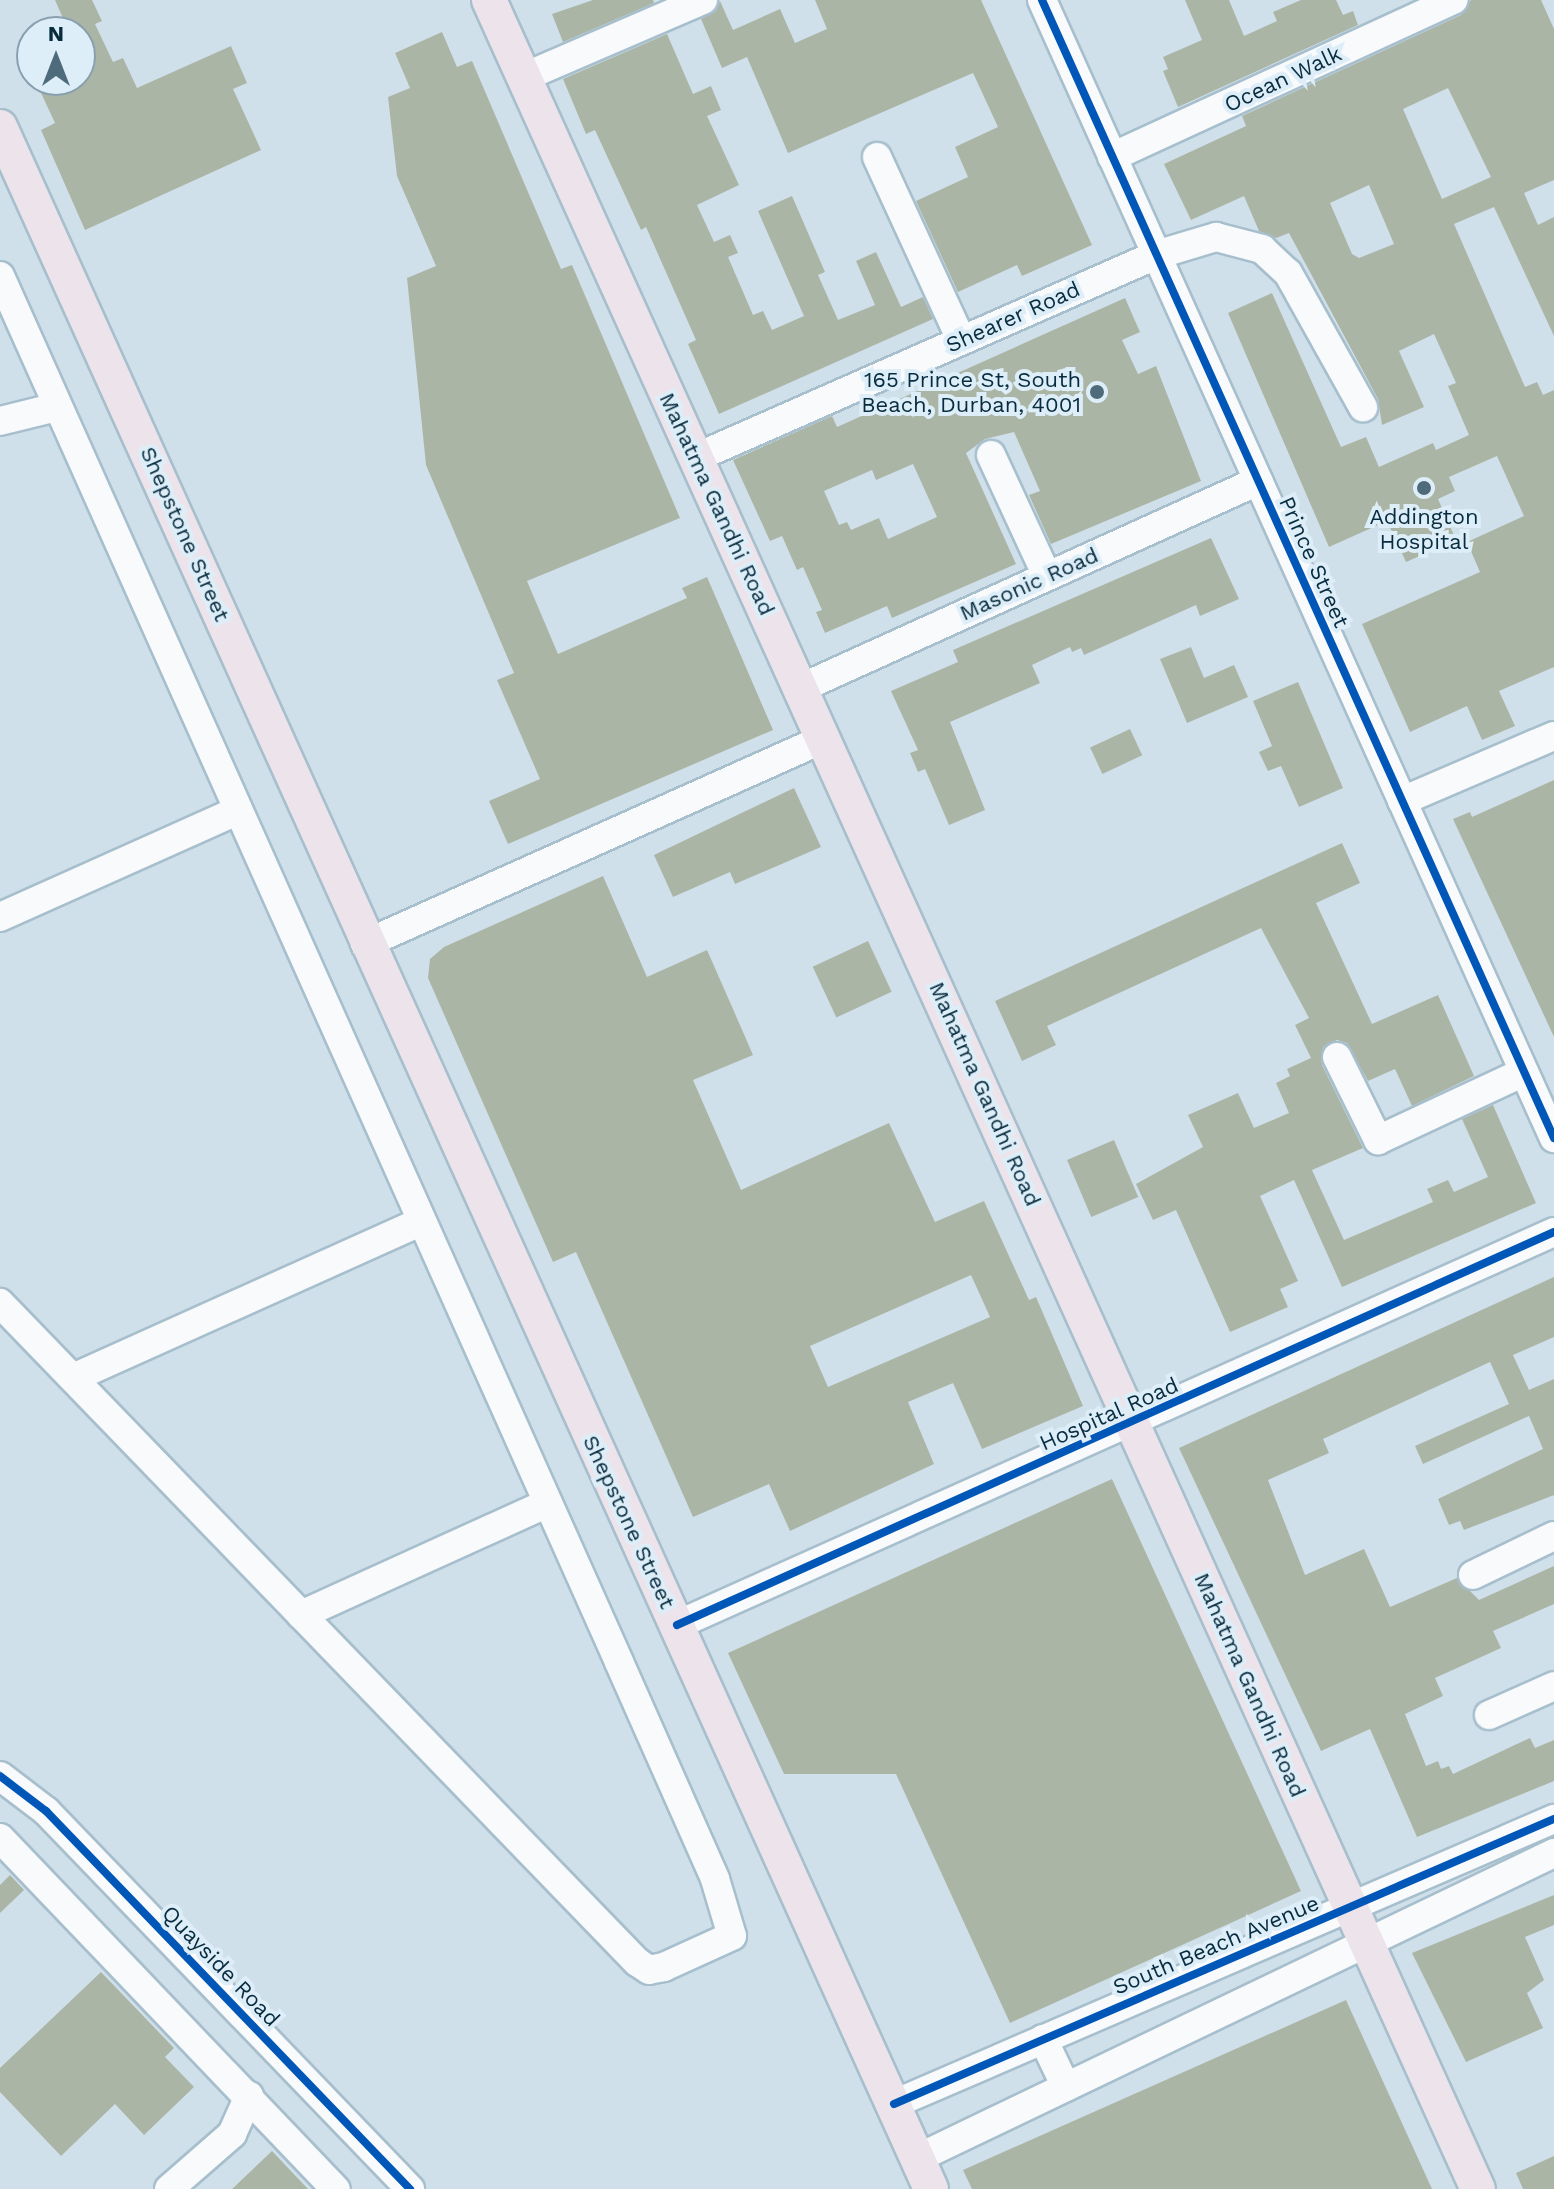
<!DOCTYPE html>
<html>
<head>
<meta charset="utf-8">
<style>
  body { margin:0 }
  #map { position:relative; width:1554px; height:2189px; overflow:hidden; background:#d0e0eb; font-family:"Work Sans",sans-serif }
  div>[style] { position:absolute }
  .building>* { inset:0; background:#abb5a6; transform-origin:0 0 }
  .roads { filter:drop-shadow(2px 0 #a7bfcd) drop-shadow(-2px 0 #a7bfcd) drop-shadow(0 2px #a7bfcd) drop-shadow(0 -2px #a7bfcd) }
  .minor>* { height:28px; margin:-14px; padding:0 14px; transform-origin:14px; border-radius:14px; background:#f8fafc }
  .major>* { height:34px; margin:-17px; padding:0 17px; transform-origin:17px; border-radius:17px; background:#ece4ea }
  .cycleway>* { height:8px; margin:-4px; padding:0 4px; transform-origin:4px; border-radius:4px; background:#0057b8 }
  .dots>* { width:22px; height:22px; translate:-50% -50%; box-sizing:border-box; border:4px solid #deeef8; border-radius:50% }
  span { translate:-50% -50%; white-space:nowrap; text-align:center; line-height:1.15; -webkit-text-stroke:8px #deeef8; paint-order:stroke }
  .street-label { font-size:22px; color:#072c3f }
  .poi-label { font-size:22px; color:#072c3f }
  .right { translate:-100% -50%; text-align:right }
  .north { position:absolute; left:16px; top:16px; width:80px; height:80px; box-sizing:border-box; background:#deeef8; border:2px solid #88a0ae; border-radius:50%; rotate:0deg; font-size:22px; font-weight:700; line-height:32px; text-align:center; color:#072c3f }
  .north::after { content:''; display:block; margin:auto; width:28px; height:36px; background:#4d6b7b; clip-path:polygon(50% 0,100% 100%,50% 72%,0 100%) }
</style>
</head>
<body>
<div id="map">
  <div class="building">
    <div style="clip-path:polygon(55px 0,92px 0,102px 21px,95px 24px,113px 62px,123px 58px,137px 88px,231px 46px,247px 83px,233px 89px,261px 150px,85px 230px,41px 130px,55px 123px,35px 80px,80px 80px,80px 32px,69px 32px)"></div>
    <div style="clip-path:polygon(593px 0,653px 0,654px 3px,563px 42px,552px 14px)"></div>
    <div style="clip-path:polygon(815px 0,981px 0,1092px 245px,1022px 276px,1017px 265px,958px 292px,916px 201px,968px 177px,955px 147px,998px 127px,973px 73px,788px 153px,747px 57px,722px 68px,701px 19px,716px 11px,720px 1px,733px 30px,780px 9px,795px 43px,827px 29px)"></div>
    <div style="clip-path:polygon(1185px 0,1229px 0,1244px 36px,1277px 21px,1273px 12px,1301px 0,1336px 0,1343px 15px,1353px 11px,1358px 25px,1178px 107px,1163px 71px,1168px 69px,1163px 57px,1202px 40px)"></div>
    <div style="clip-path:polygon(evenodd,1471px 0,1541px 0,1554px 29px,1554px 180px,1524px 193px,1538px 225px,1554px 217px,1554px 336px,1494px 207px,1454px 224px,1525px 387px,1537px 382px,1543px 395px,1554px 390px,1554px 667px,1499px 691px,1515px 726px,1482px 740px,1467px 706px,1410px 732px,1362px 624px,1480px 572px,1467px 542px,1524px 516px,1497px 456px,1449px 477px,1455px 491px,1438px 499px,1456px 540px,1406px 562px,1387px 521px,1329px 547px,1228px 313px,1272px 293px,1341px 447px,1366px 437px,1379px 467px,1433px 443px,1436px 450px,1469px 435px,1448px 386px,1456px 383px,1434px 334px,1399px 351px,1424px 407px,1382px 425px,1378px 399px,1289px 233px,1276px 238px,1259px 231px,1244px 196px,1191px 220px,1164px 164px,1246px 126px,1242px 116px,1461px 15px,1471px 0,1448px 88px,1491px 177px,1442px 199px,1403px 109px,1448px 88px,1471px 0,1369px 185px,1394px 244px,1359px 258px,1352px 254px,1330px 203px,1369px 185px)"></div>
    <div style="clip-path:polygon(442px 32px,457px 67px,472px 61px,561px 269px,572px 265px,680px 518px,527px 581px,558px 654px,687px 598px,682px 588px,707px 577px,773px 730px,508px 844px,489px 801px,540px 779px,497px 680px,514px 673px,426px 465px,407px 278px,436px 266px,397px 176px,388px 97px,410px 88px,395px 53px)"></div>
    <div style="clip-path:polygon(667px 34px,693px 94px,711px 86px,721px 110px,707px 116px,739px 185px,697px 205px,714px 242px,730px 235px,738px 253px,728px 257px,753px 315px,763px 311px,772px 330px,804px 316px,758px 211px,792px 196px,825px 272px,818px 275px,838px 320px,875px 305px,856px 261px,876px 252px,901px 307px,923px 297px,933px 319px,719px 414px,688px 344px,696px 340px,646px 227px,641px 230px,595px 130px,586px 134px,563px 79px)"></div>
    <div style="clip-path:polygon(evenodd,1125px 298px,1140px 332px,1122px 340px,1138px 374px,1156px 366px,1201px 481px,1051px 544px,1029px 495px,1040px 491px,1014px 432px,985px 439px,966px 453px,1016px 564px,892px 618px,887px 606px,825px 633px,816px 612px,822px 610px,803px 567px,797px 570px,782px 536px,770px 541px,733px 460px,832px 416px,837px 427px,1125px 298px,913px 464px,937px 517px,888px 539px,879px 518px,851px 530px,847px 522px,839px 525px,824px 491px,872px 470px,876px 480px,913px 464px)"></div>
    <div style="clip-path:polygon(1211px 538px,1239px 599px,1200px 616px,1196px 605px,1084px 655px,1081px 648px,1072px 652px,1070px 647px,1032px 665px,1040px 683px,950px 722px,985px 810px,949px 825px,925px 769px,918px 772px,910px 753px,918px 750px,891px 691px,958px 662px,953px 650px)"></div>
    <div style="clip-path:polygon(1191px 647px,1204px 678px,1234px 665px,1248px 697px,1187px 723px,1160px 659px)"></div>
    <div style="clip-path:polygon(1298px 682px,1343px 788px,1299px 807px,1281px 766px,1268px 771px,1259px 752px,1272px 746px,1253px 701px)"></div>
    <div style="left:1130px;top:729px;width:29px;height:44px;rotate:65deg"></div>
    <div style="clip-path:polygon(1554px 780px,1554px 1037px,1453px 819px,1470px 812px,1472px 817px)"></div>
    <div style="clip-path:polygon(794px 788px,821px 847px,735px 884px,730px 872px,673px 897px,654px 855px)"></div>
    <div style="clip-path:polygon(1342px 843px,1360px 883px,1316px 903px,1372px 1024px,1438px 995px,1474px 1076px,1412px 1106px,1395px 1069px,1368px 1081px,1347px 1043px,1337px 1040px,1323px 1047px,1322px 1065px,1363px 1148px,1312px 1170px,1344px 1240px,1433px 1202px,1427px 1189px,1448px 1180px,1454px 1192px,1488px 1177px,1462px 1119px,1493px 1105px,1536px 1203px,1342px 1287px,1294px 1180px,1260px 1196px,1298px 1281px,1280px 1289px,1288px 1307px,1230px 1332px,1176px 1210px,1153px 1220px,1136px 1184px,1203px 1147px,1188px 1115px,1238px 1093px,1254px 1128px,1289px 1113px,1276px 1083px,1290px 1076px,1287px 1069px,1311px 1058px,1295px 1025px,1309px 1018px,1261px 928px,1047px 1026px,1056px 1045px,1022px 1061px,995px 1001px)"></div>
    <div style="clip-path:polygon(evenodd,603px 876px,647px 977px,707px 950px,733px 1009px,753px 1055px,693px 1080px,741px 1190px,889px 1123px,935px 1222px,984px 1201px,1029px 1300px,1036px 1297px,1083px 1406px,982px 1449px,953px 1383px,908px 1402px,934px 1464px,790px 1531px,769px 1484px,693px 1517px,576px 1252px,553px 1262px,428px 978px,430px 959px,444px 947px,603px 876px,971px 1275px,990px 1317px,828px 1387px,810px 1346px,971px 1275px)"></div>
    <div style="left:868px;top:941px;width:56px;height:61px;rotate:65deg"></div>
    <div style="left:1114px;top:1140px;width:62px;height:51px;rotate:67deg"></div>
    <div style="clip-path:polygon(1554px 1277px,1554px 1337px,1513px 1355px,1529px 1390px,1554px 1379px,1554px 1495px,1464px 1530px,1460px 1521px,1449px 1525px,1438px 1499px,1543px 1449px,1529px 1416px,1423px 1464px,1415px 1446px,1509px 1404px,1490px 1362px,1323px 1439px,1329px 1453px,1268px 1480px,1305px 1575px,1364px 1549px,1390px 1607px,1457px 1578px,1479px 1600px,1554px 1566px,1554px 1604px,1493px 1631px,1501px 1648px,1435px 1678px,1443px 1696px,1405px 1714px,1426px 1766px,1438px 1761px,1441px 1769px,1449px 1766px,1453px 1774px,1530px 1738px,1535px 1748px,1554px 1740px,1554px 1781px,1417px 1837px,1370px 1729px,1321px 1751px,1179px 1448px)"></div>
    <div style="clip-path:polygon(1112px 1479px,1301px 1891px,1010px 2023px,896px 1774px,784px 1774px,728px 1653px)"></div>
    <div style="clip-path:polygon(10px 1875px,24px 1890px,0 1913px,0 1885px)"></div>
    <div style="clip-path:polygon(1554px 1895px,1554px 1925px,1525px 1937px,1544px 1980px,1527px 1993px,1543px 2028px,1466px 2062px,1412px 1953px)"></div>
    <div style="clip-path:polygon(101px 1972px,174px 2048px,165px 2057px,194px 2087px,144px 2135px,115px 2104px,61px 2156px,0 2092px,0 2068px)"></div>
    <div style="clip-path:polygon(1346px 2000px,1432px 2189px,972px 2189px,963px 2170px)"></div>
    <div style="clip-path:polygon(272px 2151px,308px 2189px,232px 2189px)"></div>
    <div style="clip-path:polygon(1554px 2156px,1554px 2189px,1523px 2189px,1516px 2173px)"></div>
  </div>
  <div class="roads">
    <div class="minor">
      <div style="left:1042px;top:0;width:1248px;rotate:65.78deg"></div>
      <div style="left:524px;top:77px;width:195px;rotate:-23.3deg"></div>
      <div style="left:877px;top:157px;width:201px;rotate:65.3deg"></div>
      <div style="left:1112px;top:157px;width:376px;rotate:-24.7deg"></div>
      <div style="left:0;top:276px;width:1518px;rotate:65.93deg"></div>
      <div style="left:619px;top:1662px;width:237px;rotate:66.1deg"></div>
      <div style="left:715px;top:1879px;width:59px;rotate:73.4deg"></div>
      <div style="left:732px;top:1936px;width:75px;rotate:155.5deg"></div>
      <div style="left:664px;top:1967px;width:15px;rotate:169deg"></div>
      <div style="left:649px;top:1970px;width:14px;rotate:-146deg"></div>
      <div style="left:637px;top:1962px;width:917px;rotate:-134.03deg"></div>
      <div style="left:0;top:421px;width:59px;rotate:-13.8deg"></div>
      <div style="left:991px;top:455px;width:133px;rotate:65.2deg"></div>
      <div style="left:695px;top:458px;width:504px;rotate:-23.77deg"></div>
      <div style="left:1156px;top:255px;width:63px;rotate:-16.7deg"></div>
      <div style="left:1216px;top:237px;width:48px;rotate:14.6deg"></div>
      <div style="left:1262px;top:249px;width:35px;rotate:43deg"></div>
      <div style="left:1288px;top:273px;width:154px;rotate:60.8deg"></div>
      <div style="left:801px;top:688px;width:502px;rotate:-24.37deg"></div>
      <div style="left:1402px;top:801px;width:165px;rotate:-23.2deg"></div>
      <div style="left:0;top:917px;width:260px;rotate:-24.1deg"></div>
      <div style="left:365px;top:944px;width:502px;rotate:-24.11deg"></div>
      <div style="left:1337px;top:1057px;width:93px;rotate:63.7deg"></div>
      <div style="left:1378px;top:1140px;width:161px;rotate:-25deg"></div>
      <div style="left:73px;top:1378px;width:380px;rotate:-24.2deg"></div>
      <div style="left:1473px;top:1575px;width:90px;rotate:-25.7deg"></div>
      <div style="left:301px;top:1615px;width:271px;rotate:-24.4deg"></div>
      <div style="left:677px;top:1625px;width:961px;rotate:-24.14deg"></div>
      <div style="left:1489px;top:1715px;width:71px;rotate:-24deg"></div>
      <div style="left:0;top:1776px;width:58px;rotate:37.3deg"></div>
      <div style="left:46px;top:1811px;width:525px;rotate:46.08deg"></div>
      <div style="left:0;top:1838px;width:486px;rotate:46.3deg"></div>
      <div style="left:1043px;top:2039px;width:53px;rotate:64.4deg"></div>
      <div style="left:894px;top:2104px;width:719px;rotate:-23.36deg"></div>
      <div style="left:918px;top:2158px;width:705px;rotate:-25.62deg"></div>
      <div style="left:169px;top:2189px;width:84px;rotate:-41.1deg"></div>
      <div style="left:232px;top:2134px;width:42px;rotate:-65.9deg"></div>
    </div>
    <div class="major">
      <div style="left:489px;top:0;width:2402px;rotate:65.69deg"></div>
      <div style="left:0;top:127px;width:2262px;rotate:65.7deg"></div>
    </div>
  </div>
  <div class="cycleway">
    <div style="left:1042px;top:0;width:1248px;rotate:65.78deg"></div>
    <div style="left:677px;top:1625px;width:961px;rotate:-24.14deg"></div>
    <div style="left:0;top:1776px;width:58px;rotate:37.3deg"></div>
    <div style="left:46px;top:1811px;width:525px;rotate:46.08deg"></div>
    <div style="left:894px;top:2104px;width:719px;rotate:-23.36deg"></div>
  </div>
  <div class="dots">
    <div style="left:1097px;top:392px;background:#4d6b7b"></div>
    <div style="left:1424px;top:488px;background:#4d6b7b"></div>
  </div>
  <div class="street-label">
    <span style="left:1283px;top:79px;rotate:-25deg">Ocean Walk</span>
    <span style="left:1013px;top:317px;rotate:-24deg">Shearer Road</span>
    <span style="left:717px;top:504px;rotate:65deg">Mahatma Gandhi Road</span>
    <span style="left:185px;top:534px;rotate:66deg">Shepstone Street</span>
    <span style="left:1314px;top:562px;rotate:66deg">Prince Street</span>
    <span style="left:1029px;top:584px;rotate:-24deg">Masonic Road</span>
    <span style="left:985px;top:1094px;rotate:66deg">Mahatma Gandhi Road</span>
    <span style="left:1109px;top:1414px;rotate:-24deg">Hospital Road</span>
    <span style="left:629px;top:1522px;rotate:65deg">Shepstone Street</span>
    <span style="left:1250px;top:1685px;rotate:66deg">Mahatma Gandhi Road</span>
    <span style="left:1216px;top:1945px;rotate:-23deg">South Beach Avenue</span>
    <span style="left:221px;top:1966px;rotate:46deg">Quayside Road</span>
  </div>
  <div class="poi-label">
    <span class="right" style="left:1081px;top:392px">165 Prince St, South<br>Beach, Durban, 4001</span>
    <span style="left:1424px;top:529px">Addington<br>Hospital</span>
  </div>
  <div class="north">N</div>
</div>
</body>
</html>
